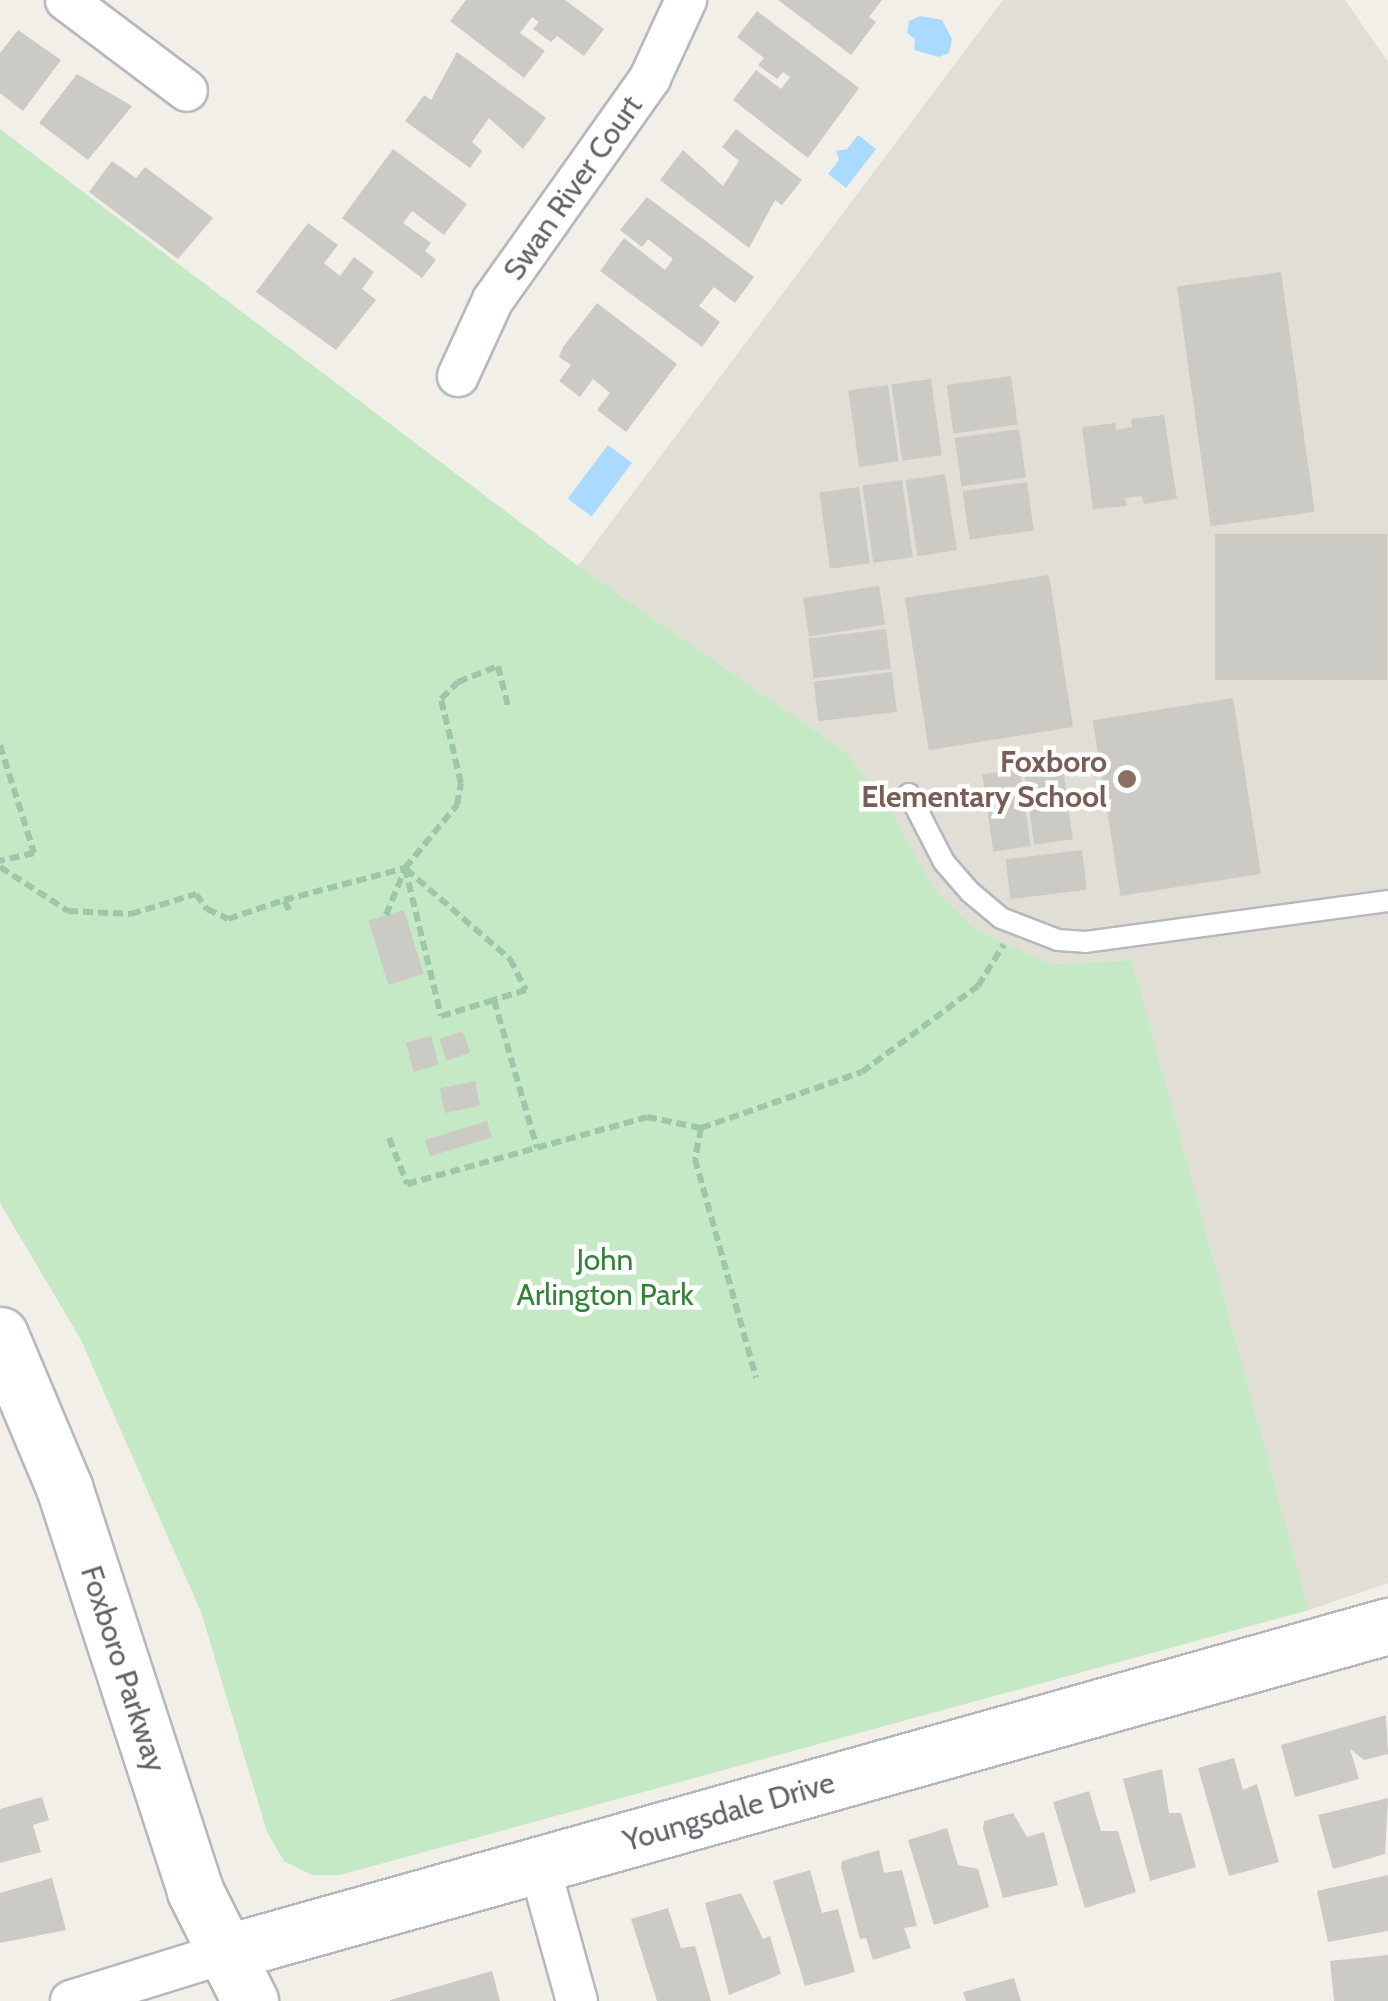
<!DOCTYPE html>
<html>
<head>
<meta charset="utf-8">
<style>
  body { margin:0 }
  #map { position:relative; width:1388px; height:2001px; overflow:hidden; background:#f1efe8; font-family:Cabin,sans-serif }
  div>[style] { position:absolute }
  .education>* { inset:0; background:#e1ded6 }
  .green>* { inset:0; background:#c5e8c5 }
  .water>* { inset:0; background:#aadaff; transform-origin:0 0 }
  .building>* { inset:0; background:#cccac5; transform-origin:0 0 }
  .path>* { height:6px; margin-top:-3px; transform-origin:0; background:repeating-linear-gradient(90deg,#9cc7a9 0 10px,transparent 0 15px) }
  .roads { filter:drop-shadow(2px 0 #b5b8bc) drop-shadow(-2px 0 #b5b8bc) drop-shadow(0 2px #b5b8bc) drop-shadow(0 -2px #b5b8bc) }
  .lane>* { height:20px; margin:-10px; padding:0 10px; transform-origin:10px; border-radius:10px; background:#fff }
  .street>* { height:40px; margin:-20px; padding:0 20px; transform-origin:20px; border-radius:20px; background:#fff }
  .secondary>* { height:55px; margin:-27.5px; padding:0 27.5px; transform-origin:27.5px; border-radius:27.5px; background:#fff }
  .dots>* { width:28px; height:28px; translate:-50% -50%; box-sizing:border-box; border:5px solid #fff; border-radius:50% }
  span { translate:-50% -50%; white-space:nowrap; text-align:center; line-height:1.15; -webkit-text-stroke:9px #fff; paint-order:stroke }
  .street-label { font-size:30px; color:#5f6368 }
  .education-label { font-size:30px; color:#785e54; font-weight:700 }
  .right { translate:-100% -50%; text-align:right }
  .park-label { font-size:30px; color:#348238 }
</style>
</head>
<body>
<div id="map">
  <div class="education">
    <div style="clip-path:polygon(1003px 0,1345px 0,1388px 62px,1388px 1583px,1309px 1610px,1132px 960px,1051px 964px,975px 929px,936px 891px,887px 806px,846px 752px,578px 566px)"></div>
  </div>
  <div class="green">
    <div style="clip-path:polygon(0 129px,578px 566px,846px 752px,887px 805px,936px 891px,975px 929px,1051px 964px,1132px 960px,1309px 1610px,340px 1875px,312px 1875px,284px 1861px,267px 1832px,201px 1612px,81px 1340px,0 1203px)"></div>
  </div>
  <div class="water">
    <div style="clip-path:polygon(920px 16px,942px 20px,952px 39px,949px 53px,939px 57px,914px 50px,915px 39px,907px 33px,909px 21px)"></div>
    <div style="clip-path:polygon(858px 135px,876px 149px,846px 188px,828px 174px,839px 160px,836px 151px,847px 149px)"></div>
    <div style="left:608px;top:445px;width:30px;height:67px;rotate:37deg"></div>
  </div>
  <div class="building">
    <div style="clip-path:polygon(466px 0,565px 0,604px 29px,584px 56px,557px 36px,551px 42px,533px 29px,539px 22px,532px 17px,520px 33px,545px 51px,524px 78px,450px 21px)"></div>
    <div style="clip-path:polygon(778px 0,882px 0,869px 17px,876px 22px,851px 55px)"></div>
    <div style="clip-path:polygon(757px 11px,859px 88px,808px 158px,733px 100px,756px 70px,781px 89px,790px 77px,783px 72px,777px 79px,758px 65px,764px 58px,737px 37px)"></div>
    <div style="clip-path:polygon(18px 30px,61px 60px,23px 111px,0 93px,0 53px)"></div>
    <div style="clip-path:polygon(457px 52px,546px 118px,523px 149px,489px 118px,472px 142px,482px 151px,470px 168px,405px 121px,424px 95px,431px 100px)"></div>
    <div style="clip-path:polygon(77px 74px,132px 106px,88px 160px,39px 123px)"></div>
    <div style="clip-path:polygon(736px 129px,802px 180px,782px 205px,775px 200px,749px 248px,660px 180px,683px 150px,723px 186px,739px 161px,722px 147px)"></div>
    <div style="clip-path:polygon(393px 149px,467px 204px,444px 235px,412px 211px,403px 223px,431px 243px,425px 251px,436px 260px,422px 278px,342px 218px)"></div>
    <div style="clip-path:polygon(112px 161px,136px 178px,145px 167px,213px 218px,178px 259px,89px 192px)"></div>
    <div style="clip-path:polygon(647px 197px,754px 277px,735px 303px,714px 287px,699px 306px,720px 322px,702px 347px,600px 271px,624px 238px,665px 270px,673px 259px,648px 239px,642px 247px,620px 230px)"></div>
    <div style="clip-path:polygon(308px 223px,338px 245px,324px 263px,340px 276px,354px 257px,374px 272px,362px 289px,376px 300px,336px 350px,256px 292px)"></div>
    <div style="left:1281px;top:272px;width:242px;height:105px;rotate:82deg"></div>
    <div style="clip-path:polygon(597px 303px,677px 364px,626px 432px,597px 410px,610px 393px,593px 379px,580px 397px,559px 381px,571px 365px,559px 357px,563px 347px)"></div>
    <div style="left:1011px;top:376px;width:49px;height:65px;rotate:82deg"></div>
    <div style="left:931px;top:379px;width:77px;height:40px;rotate:82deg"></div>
    <div style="left:888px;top:385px;width:77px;height:40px;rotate:82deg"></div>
    <div style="clip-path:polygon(1164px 415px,1177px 499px,1144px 504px,1142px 496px,1125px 498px,1127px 506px,1093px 509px,1082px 427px,1115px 423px,1116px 430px,1132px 427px,1131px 419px)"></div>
    <div style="left:1019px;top:429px;width:49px;height:65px;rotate:82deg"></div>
    <div style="left:945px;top:474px;width:77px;height:40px;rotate:81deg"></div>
    <div style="left:902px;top:480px;width:78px;height:40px;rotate:82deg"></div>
    <div style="left:1027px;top:482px;width:49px;height:65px;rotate:82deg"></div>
    <div style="left:859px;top:487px;width:77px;height:40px;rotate:82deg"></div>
    <div style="left:1387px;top:534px;width:146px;height:172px;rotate:90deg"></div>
    <div style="left:1049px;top:575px;width:154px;height:146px;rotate:81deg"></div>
    <div style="left:879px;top:586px;width:39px;height:77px;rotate:81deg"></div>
    <div style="left:886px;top:629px;width:40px;height:78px;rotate:83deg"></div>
    <div style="left:892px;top:672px;width:40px;height:79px;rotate:83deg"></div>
    <div style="left:1233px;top:698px;width:178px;height:142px;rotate:81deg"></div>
    <div style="left:1062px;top:762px;width:78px;height:39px;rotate:82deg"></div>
    <div style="left:1020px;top:769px;width:78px;height:38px;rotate:82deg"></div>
    <div style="left:1082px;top:850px;width:40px;height:77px;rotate:83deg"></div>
    <div style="left:404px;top:910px;width:67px;height:37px;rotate:73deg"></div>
    <div style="left:463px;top:1031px;width:23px;height:25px;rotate:72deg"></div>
    <div style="left:431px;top:1036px;width:30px;height:26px;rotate:75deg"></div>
    <div style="left:475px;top:1081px;width:25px;height:36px;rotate:78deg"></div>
    <div style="left:487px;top:1121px;width:17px;height:65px;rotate:73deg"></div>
    <div style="clip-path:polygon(1386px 1715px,1388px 1754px,1364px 1760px,1350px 1749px,1359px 1779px,1295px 1797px,1281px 1745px)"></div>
    <div style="clip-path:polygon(1234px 1758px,1243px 1790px,1257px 1784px,1279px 1862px,1229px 1876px,1198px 1768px)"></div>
    <div style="clip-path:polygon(1162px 1769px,1169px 1813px,1181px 1813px,1196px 1867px,1150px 1881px,1123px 1779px)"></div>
    <div style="clip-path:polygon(1089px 1791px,1101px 1831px,1118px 1831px,1136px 1892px,1085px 1908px,1053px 1802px)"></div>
    <div style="clip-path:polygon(42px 1797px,49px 1820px,33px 1825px,41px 1852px,0 1863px,0 1809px)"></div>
    <div style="clip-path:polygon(1388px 1798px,1385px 1854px,1333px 1869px,1318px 1815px)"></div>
    <div style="clip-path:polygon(1013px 1813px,1027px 1837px,1044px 1832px,1058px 1885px,1003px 1898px,983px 1829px,984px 1821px)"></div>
    <div style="clip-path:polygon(947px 1828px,958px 1865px,978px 1869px,989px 1907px,934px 1925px,908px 1840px)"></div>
    <div style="clip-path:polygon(879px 1850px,884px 1873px,902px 1870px,917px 1926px,904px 1928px,911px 1948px,873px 1960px,866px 1938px,860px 1939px,841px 1867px,842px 1861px)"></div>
    <div style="clip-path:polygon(810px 1870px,822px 1913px,838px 1909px,855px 1972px,805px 1986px,773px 1881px)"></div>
    <div style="clip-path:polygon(1388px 1875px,1388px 1931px,1328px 1942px,1317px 1891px)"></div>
    <div style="clip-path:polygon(52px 1878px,66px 1930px,0 1943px,0 1893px)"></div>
    <div style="clip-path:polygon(741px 1893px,763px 1939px,770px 1936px,781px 1974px,729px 1995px,705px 1903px)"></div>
    <div style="clip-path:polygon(668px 1908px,681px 1948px,695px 1946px,711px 2001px,657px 2001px,631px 1919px)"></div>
    <div style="clip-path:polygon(1388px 1955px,1388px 2001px,1334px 2001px,1330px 1961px)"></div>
    <div style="clip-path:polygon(492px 1971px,500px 2001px,390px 2001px,390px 2000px)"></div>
    <div style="clip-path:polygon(1014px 1978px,1021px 2001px,966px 2001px,963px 1992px)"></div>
  </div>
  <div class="path">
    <div style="left:0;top:745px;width:113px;rotate:72.5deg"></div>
    <div style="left:34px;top:853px;width:35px;rotate:167deg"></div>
    <div style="left:0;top:867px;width:81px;rotate:32.9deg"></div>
    <div style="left:68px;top:911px;width:63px;rotate:2.7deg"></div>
    <div style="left:131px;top:914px;width:68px;rotate:-17.1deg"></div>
    <div style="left:196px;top:894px;width:19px;rotate:54deg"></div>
    <div style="left:207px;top:909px;width:23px;rotate:25deg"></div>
    <div style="left:228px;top:919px;width:59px;rotate:-18.7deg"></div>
    <div style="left:405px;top:868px;width:152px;rotate:76.3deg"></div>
    <div style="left:441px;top:1016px;width:55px;rotate:-16.8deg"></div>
    <div style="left:494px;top:1000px;width:154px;rotate:73.8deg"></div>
    <div style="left:406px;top:869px;width:138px;rotate:40.9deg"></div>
    <div style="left:510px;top:959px;width:35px;rotate:63deg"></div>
    <div style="left:526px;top:990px;width:34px;rotate:163deg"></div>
    <div style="left:289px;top:910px;width:11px;rotate:-117deg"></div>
    <div style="left:284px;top:900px;width:125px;rotate:-14.8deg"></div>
    <div style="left:405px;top:868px;width:82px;rotate:-50.5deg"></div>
    <div style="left:457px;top:805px;width:22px;rotate:-80deg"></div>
    <div style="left:461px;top:783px;width:86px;rotate:-103.4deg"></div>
    <div style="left:441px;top:699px;width:24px;rotate:-45deg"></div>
    <div style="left:458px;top:682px;width:43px;rotate:-21.8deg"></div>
    <div style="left:498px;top:666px;width:45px;rotate:76deg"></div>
    <div style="left:386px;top:915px;width:50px;rotate:-67.6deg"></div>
    <div style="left:701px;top:1128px;width:32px;rotate:101deg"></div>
    <div style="left:695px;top:1159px;width:227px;rotate:74.4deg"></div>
    <div style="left:389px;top:1138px;width:49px;rotate:68.6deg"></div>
    <div style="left:407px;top:1184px;width:249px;rotate:-15.6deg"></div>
    <div style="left:647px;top:1117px;width:55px;rotate:11.5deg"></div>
    <div style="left:701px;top:1128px;width:170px;rotate:-19.2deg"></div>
    <div style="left:862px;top:1072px;width:144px;rotate:-36.6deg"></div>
    <div style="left:978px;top:986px;width:49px;rotate:-58.2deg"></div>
  </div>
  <div class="roads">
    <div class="lane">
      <div style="left:909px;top:794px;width:76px;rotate:62.8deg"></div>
      <div style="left:944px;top:862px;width:40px;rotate:49deg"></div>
      <div style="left:970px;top:892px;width:40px;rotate:40deg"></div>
      <div style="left:1001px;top:918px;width:61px;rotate:21.1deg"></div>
      <div style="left:1058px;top:940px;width:27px;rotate:4deg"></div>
      <div style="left:1085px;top:942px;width:306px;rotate:-7.7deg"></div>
    </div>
    <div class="street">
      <div style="left:66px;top:0;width:151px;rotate:36.9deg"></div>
      <div style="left:458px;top:376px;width:84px;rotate:-65.3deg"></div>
      <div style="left:493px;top:300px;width:272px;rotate:-54.7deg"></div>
      <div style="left:650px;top:78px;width:86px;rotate:-65.2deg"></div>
      <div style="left:539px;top:1865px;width:141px;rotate:74.4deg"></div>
      <div style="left:71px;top:2001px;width:164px;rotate:-17.3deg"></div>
    </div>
    <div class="secondary">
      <div style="left:0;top:1335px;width:165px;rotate:67.2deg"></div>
      <div style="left:64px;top:1487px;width:425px;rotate:72deg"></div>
      <div style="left:195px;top:1891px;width:123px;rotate:63.4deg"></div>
      <div style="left:228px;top:1952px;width:1205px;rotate:-15.7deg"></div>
    </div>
  </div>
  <div class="dots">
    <div style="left:1127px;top:779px;background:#8d6e63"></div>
  </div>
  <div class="street-label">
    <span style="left:573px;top:188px;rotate:-55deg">Swan River Court</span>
    <span style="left:123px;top:1669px;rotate:72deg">Foxboro Parkway</span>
    <span style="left:729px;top:1812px;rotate:-16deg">Youngsdale Drive</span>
  </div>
  <div class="education-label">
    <span class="right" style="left:1107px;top:779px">Foxboro<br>Elementary School</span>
  </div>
  <div class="park-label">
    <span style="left:605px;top:1277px">John<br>Arlington Park</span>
  </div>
</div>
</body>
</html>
